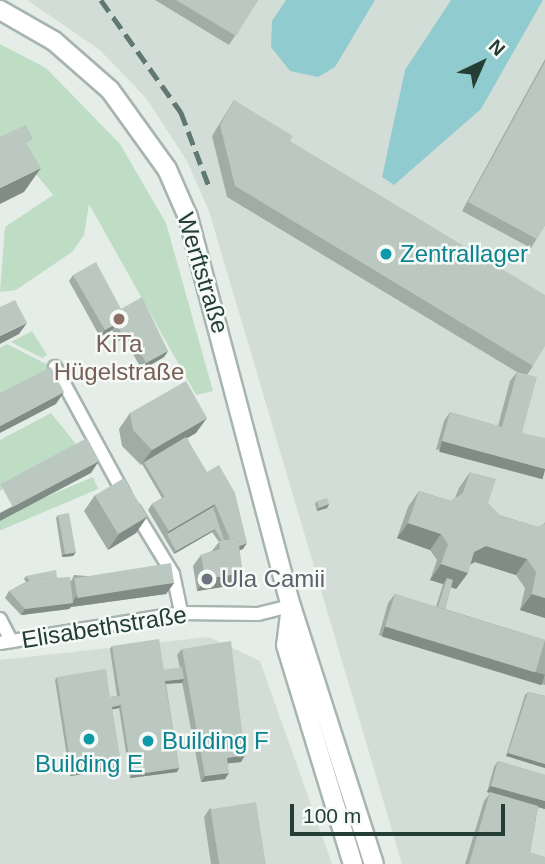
<!DOCTYPE html>
<html>
<head>
<meta charset="utf-8">
<style>
  body { margin:0 }
  #map { position:relative; width:545px; height:864px; overflow:hidden; background:#e4ede8; font-family:Helvetica,sans-serif }
  div>[style] { position:absolute }
  .built>* { inset:0; background:#d3ddd7 }
  .green>* { inset:0; background:#bfddc4; transform-origin:0 0 }
  .water>* { inset:0; background:#90cccf }
  .roads { filter:drop-shadow(2px 0 #a7b5af) drop-shadow(-2px 0 #a7b5af) drop-shadow(0 2px #a7b5af) drop-shadow(0 -2px #a7b5af) }
  .street>* { height:12px; margin:-6px; padding:0 6px; transform-origin:6px; border-radius:6px; background:#fff }
  .secondary>* { height:18px; margin:-9px; padding:0 9px; transform-origin:9px; border-radius:9px; background:#fff }
  .rail>* { height:4.5px; margin-top:-2.25px; transform-origin:0; background:repeating-linear-gradient(90deg,#5f7970 0 14px,transparent 0 21px) }
  .wall>* { inset:0; background:#a0aca6 }
  .shaded-wall>* { inset:0; background:#828c87; transform-origin:0 0 }
  .building>* { inset:0; background:#bac8c1; transform-origin:0 0 }
  .dots>* { width:19px; height:19px; translate:-50% -50%; box-sizing:border-box; border:4px solid #f5faf7; border-radius:50% }
  span { translate:-50% -50%; white-space:nowrap; text-align:center; line-height:1.15; -webkit-text-stroke:5px #f5faf7; paint-order:stroke }
  .culture-label { font-size:24px; color:#0d838f }
  .left { translate:0 -50%; text-align:left }
  .street-label { font-size:24px; color:#243e35 }
  .education-label { font-size:24px; color:#785e54 }
  .worship-label { font-size:24px; color:#5b616d }
  .north { position:absolute; left:447px; top:28px; width:70px; height:70px; -webkit-text-stroke:5px #f5faf7; paint-order:stroke; rotate:44deg; font-size:19px; font-weight:700; line-height:28px; text-align:center; color:#243e35 }
  .north::after { content:''; display:block; margin:auto; width:24px; height:32px; background:#243e35; clip-path:polygon(50% 0,100% 100%,50% 72%,0 100%) }
  .scale { position:absolute; left:290px; top:804px; width:215px; height:32px; box-sizing:border-box; border:4px solid #243e35; border-top:0; padding-left:9px; font-size:21px; line-height:24px; white-space:nowrap; color:#243e35; -webkit-text-stroke:5px #f5faf7; paint-order:stroke }
</style>
</head>
<body>
<div id="map">
  <div class="built">
    <div style="clip-path:polygon(27px 0,545px 0,545px 864px,402px 864px,209px 211px,187px 161px,146px 98px,100px 50px)"></div>
    <div style="clip-path:polygon(209px 637px,260px 661px,332px 864px,0 864px,0 660px)"></div>
  </div>
  <div class="green">
    <div style="clip-path:polygon(0 44px,46px 68px,120px 144px,166px 223px,213px 391px,196px 395px,89px 204px,84px 235px,72px 252px,16px 290px,0 292px,5px 227px,53px 195px,28px 164px,0 153px)"></div>
    <div style="clip-path:polygon(32px 331px,47px 355px,42px 358px,11px 342px)"></div>
    <div style="clip-path:polygon(7px 344px,52px 367px,0 399px,0 348px)"></div>
    <div style="clip-path:polygon(51px 413px,76px 444px,0 491px,0 440px)"></div>
    <div style="left:93px;top:477px;width:13px;height:107px;rotate:67deg"></div>
  </div>
  <div class="water">
    <div style="clip-path:polygon(286px 0,375px 0,335px 67px,318px 77px,290px 71px,271px 47px,272px 21px)"></div>
    <div style="clip-path:polygon(451px 0,543px 0,481px 109px,394px 185px,382px 177px,405px 70px)"></div>
  </div>
  <div class="roads">
    <div class="street">
      <div style="left:55px;top:367px;width:145px;rotate:61.5deg"></div>
      <div style="left:134px;top:510px;width:75px;rotate:58.6deg"></div>
      <div style="left:173px;top:574px;width:40px;rotate:78deg"></div>
      <div style="left:0;top:619px;width:25px;rotate:63deg"></div>
      <div style="left:0;top:643px;width:183px;rotate:-9.4deg"></div>
      <div style="left:181px;top:613px;width:77px;rotate:0.7deg"></div>
      <div style="left:258px;top:614px;width:34px;rotate:-14deg"></div>
    </div>
    <div class="secondary">
      <div style="left:0;top:10px;width:62px;rotate:29.9deg"></div>
      <div style="left:54px;top:41px;width:74px;rotate:41.2deg"></div>
      <div style="left:110px;top:90px;width:97px;rotate:54.2deg"></div>
      <div style="left:167px;top:169px;width:52px;rotate:66.4deg"></div>
      <div style="left:188px;top:217px;width:402px;rotate:75.2deg"></div>
      <div style="left:291px;top:606px;width:271px;rotate:72.2deg"></div>
      <div style="left:291px;top:606px;width:39px;rotate:97deg"></div>
      <div style="left:286px;top:645px;width:229px;rotate:73deg"></div>
    </div>
  </div>
  <div class="rail">
    <div style="left:101px;top:0;width:138px;rotate:54.5deg"></div>
    <div style="left:181px;top:112px;width:79px;rotate:69.3deg"></div>
  </div>
  <div class="wall">
    <div style="clip-path:polygon(155px 0,258px 0,229px 45px)"></div>
    <div style="clip-path:polygon(545px 59px,545px 225px,531px 248px,462px 211px)"></div>
    <div style="clip-path:polygon(234px 100px,290px 141px,533px 366px,527px 375px,522px 433px,436px 450px,444px 421px,450px 412px,498px 426px,510px 381px,517px 372px,227px 197px,212px 136px)"></div>
    <div style="clip-path:polygon(73px 275px,121px 309px,168px 351px,164px 357px,142px 370px,124px 338px,118px 341px,112px 330px,100px 337px,69px 281px)"></div>
    <div style="clip-path:polygon(130px 413px,196px 433px,187px 438px,243px 549px,240px 550px,235px 585px,197px 591px,193px 566px,201px 555px,212px 551px,219px 542px,212px 532px,174px 554px,148px 510px,152px 504px,162px 498px,142px 464px,141px 465px,122px 446px,119px 429px)"></div>
    <div style="clip-path:polygon(470px 472px,488px 503px,499px 515px,538px 527px,544px 524px,545px 522px,545px 618px,520px 610px,525px 588px,516px 575px,475px 562px,470px 565px,468px 573px,456px 589px,451px 587px,445px 609px,545px 640px,545px 685px,379px 635px,388px 603px,395px 594px,436px 607px,443px 584px,430px 580px,437px 560px,430px 550px,397px 538px,408px 507px,419px 491px,451px 501px,455px 498px,459px 488px)"></div>
    <div style="clip-path:polygon(95px 495px,147px 517px,136px 533px,108px 550px,84px 511px)"></div>
    <div style="clip-path:polygon(317px 501px,329px 504px,327px 508px,317px 511px,315px 504px)"></div>
    <div style="clip-path:polygon(58px 515px,76px 552px,73px 556px,62px 557px,56px 518px)"></div>
    <div style="clip-path:polygon(74px 575px,174px 583px,166px 594px,71px 607px,69px 609px,21px 615px,5px 598px,9px 591px,26px 582px,24px 579px,26px 576px,57px 578px,71px 581px)"></div>
    <div style="clip-path:polygon(112px 646px,164px 670px,180px 668px,177px 655px,182px 649px,245px 755px,241px 762px,228px 763px,225px 779px,201px 782px,182px 682px,166px 684px,179px 768px,177px 772px,130px 778px,119px 708px,112px 709px,121px 765px,119px 769px,70px 776px,55px 680px,57px 677px,110px 697px,117px 696px,110px 649px)"></div>
    <div style="clip-path:polygon(528px 692px,545px 696px,545px 768px,506px 756px,525px 695px)"></div>
    <div style="clip-path:polygon(498px 761px,545px 775px,545px 809px,538px 807px,530px 852px,545px 864px,465px 864px,484px 801px,490px 793px,487px 792px,494px 767px)"></div>
    <div style="clip-path:polygon(210px 808px,266px 864px,211px 864px,204px 817px)"></div>
  </div>
  <div class="shaded-wall">
    <div style="clip-path:polygon(41px 168px,24px 192px,0 204px,0 188px)"></div>
    <div style="clip-path:polygon(27px 323px,19px 334px,0 344px,0 336px)"></div>
    <div style="clip-path:polygon(116px 324px,112px 330px,100px 337px,105px 330px)"></div>
    <div style="clip-path:polygon(129px 332px,124px 338px,118px 341px,123px 335px)"></div>
    <div style="clip-path:polygon(168px 351px,164px 357px,142px 370px,146px 363px)"></div>
    <div style="clip-path:polygon(64px 392px,56px 404px,0 433px,0 426px)"></div>
    <div style="clip-path:polygon(207px 418px,196px 433px,145px 463px,144px 462px,141px 465px,152px 450px)"></div>
    <div style="left:442px;top:441px;width:107px;height:11px;rotate:15deg"></div>
    <div style="clip-path:polygon(99px 461px,91px 473px,0 521px,0 513px)"></div>
    <div style="clip-path:polygon(215px 504px,211px 510px,167px 534px,169px 531px)"></div>
    <div style="clip-path:polygon(329px 504px,327px 508px,317px 511px,319px 508px)"></div>
    <div style="clip-path:polygon(147px 517px,136px 533px,108px 550px,119px 534px)"></div>
    <div style="clip-path:polygon(408px 523px,441px 534px,430px 550px,397px 538px)"></div>
    <div style="clip-path:polygon(215px 529px,212px 532px,174px 554px,176px 551px)"></div>
    <div style="clip-path:polygon(247px 543px,243px 549px,230px 554px,234px 548px)"></div>
    <div style="clip-path:polygon(486px 546px,527px 559px,516px 575px,475px 562px,463px 568px,474px 552px)"></div>
    <div style="clip-path:polygon(76px 552px,73px 556px,62px 557px,64px 554px)"></div>
    <div style="clip-path:polygon(441px 564px,468px 573px,456px 589px,445px 585px,447px 578px,443px 584px,430px 580px)"></div>
    <div style="clip-path:polygon(243px 573px,235px 585px,197px 591px,205px 579px)"></div>
    <div style="clip-path:polygon(174px 583px,166px 594px,71px 607px,69px 609px,21px 615px,25px 609px,72px 603px,77px 595px)"></div>
    <div style="clip-path:polygon(532px 594px,545px 598px,545px 618px,520px 610px)"></div>
    <div style="left:385px;top:626px;width:167px;height:11px;rotate:17deg"></div>
    <div style="clip-path:polygon(184px 679px,182px 683px,163px 684px,165px 681px)"></div>
    <div style="clip-path:polygon(121px 705px,119px 708px,110px 710px,112px 707px)"></div>
    <div style="clip-path:polygon(508px 753px,545px 764px,545px 768px,506px 756px)"></div>
    <div style="clip-path:polygon(245px 755px,241px 762px,222px 764px,227px 758px)"></div>
    <div style="clip-path:polygon(121px 765px,119px 769px,70px 776px,72px 773px)"></div>
    <div style="clip-path:polygon(179px 768px,177px 772px,130px 778px,132px 775px)"></div>
    <div style="clip-path:polygon(229px 773px,225px 779px,201px 782px,205px 776px)"></div>
    <div style="clip-path:polygon(491px 786px,545px 801px,545px 809px,487px 792px)"></div>
  </div>
  <div class="building">
    <div style="clip-path:polygon(176px 0,258px 0,236px 36px)"></div>
    <div style="clip-path:polygon(545px 62px,545px 225px,537px 239px,468px 202px)"></div>
    <div style="clip-path:polygon(234px 100px,293px 136px,290px 141px,545px 295px,545px 346px,533px 366px,235px 186px,220px 125px)"></div>
    <div style="clip-path:polygon(26px 125px,33px 139px,26px 143px,41px 168px,0 188px,0 137px)"></div>
    <div style="clip-path:polygon(96px 262px,121px 309px,142px 297px,168px 351px,146px 363px,129px 332px,123px 335px,116px 324px,105px 330px,73px 275px)"></div>
    <div style="clip-path:polygon(15px 300px,27px 323px,0 336px,0 307px)"></div>
    <div style="clip-path:polygon(51px 367px,64px 392px,0 426px,0 393px)"></div>
    <div style="clip-path:polygon(517px 372px,537px 377px,522px 433px,545px 438px,545px 469px,442px 441px,450px 412px,502px 427px)"></div>
    <div style="clip-path:polygon(186px 381px,207px 418px,152px 450px,133px 430px,130px 413px)"></div>
    <div style="left:186px;top:437px;width:41px;height:49px;rotate:59deg"></div>
    <div style="left:87px;top:438px;width:26px;height:98px;rotate:62deg"></div>
    <div style="clip-path:polygon(219px 465px,235px 493px,247px 543px,239px 546px,238px 538px,230px 539px,215px 504px,169px 531px,152px 504px)"></div>
    <div style="clip-path:polygon(470px 472px,496px 479px,488px 503px,499px 515px,538px 527px,545px 524px,545px 598px,532px 594px,536px 572px,527px 559px,486px 546px,474px 552px,468px 573px,441px 564px,448px 544px,441px 534px,408px 523px,419px 491px,451px 501px,463px 493px)"></div>
    <div style="left:124px;top:478px;width:45px;height:34px;rotate:59deg"></div>
    <div style="clip-path:polygon(327px 498px,329px 504px,319px 508px,317px 501px)"></div>
    <div style="clip-path:polygon(213px 507px,224px 540px,222px 541px,215px 529px,176px 551px,167px 534px)"></div>
    <div style="left:69px;top:513px;width:40px;height:11px;rotate:80deg"></div>
    <div style="clip-path:polygon(238px 538px,243px 573px,205px 579px,201px 555px,220px 549px,219px 541px)"></div>
    <div style="left:171px;top:563px;width:20px;height:98px;rotate:81deg"></div>
    <div style="clip-path:polygon(56px 570px,57px 578px,33px 579px,30px 581px,26px 576px)"></div>
    <div style="clip-path:polygon(70px 577px,73px 603px,25px 609px,9px 591px,33px 579px)"></div>
    <div style="clip-path:polygon(447px 578px,453px 580px,445px 609px,438px 607px)"></div>
    <div style="left:395px;top:594px;width:157px;height:34px;rotate:17deg"></div>
    <div style="clip-path:polygon(159px 639px,164px 670px,182px 667px,184px 679px,165px 681px,179px 768px,132px 775px,121px 705px,112px 707px,121px 765px,72px 773px,57px 677px,106px 669px,110px 697px,120px 696px,112px 646px)"></div>
    <div style="clip-path:polygon(231px 641px,245px 755px,227px 758px,229px 773px,205px 776px,182px 649px)"></div>
    <div style="clip-path:polygon(528px 692px,545px 696px,545px 764px,508px 753px)"></div>
    <div style="clip-path:polygon(498px 761px,545px 775px,545px 801px,491px 786px)"></div>
    <div style="clip-path:polygon(490px 792px,538px 806px,530px 852px,545px 857px,545px 864px,469px 864px)"></div>
    <div style="left:256px;top:802px;width:63px;height:46px;rotate:81deg"></div>
  </div>
  <div class="dots">
    <div style="left:386px;top:254px;background:#0f9aa8"></div>
    <div style="left:119px;top:319px;background:#8d6e63"></div>
    <div style="left:207px;top:579px;background:#6b7280"></div>
    <div style="left:89px;top:739px;background:#0f9aa8"></div>
    <div style="left:148px;top:741px;background:#0f9aa8"></div>
  </div>
  <div class="culture-label">
    <span class="left" style="left:400px;top:254px">Zentrallager</span>
    <span class="left" style="left:162px;top:741px">Building F</span>
    <span style="left:89px;top:764px">Building E</span>
  </div>
  <div class="street-label">
    <span style="left:203px;top:273px;rotate:73deg">Werftstraße</span>
    <span style="left:104px;top:627px;rotate:-9deg">Elisabethstraße</span>
  </div>
  <div class="education-label">
    <span style="left:119px;top:358px">KiTa<br>Hügelstraße</span>
  </div>
  <div class="worship-label">
    <span class="left" style="left:221px;top:579px">Ula Camii</span>
  </div>
  <div class="north">N</div>
  <div class="scale">100 m</div>
</div>
</body>
</html>
